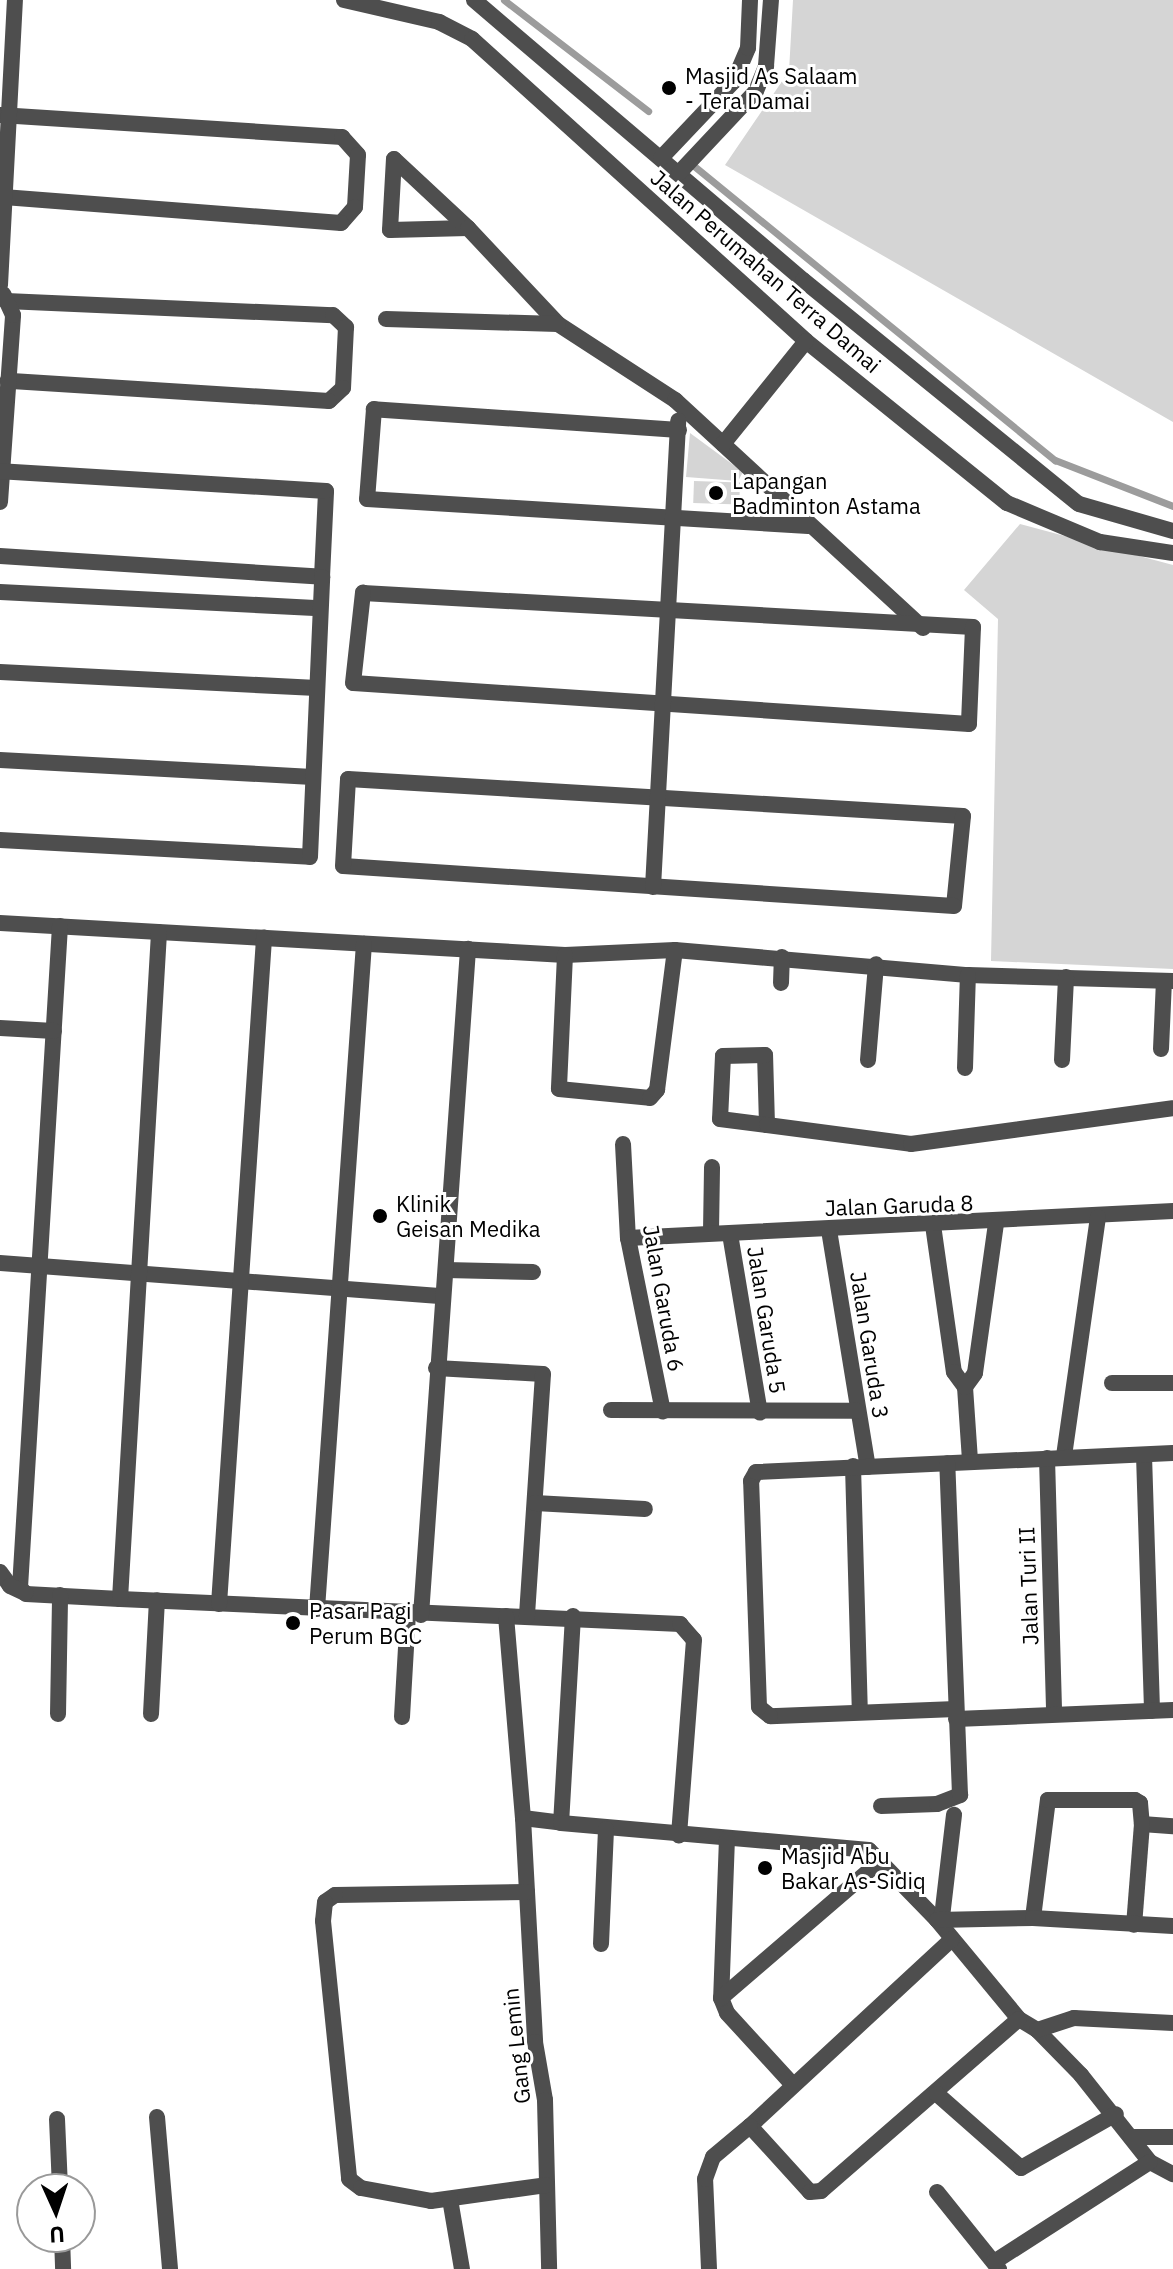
<!DOCTYPE html>
<html>
<head>
<meta charset="utf-8">
<style>
  body { margin:0 }
  #map { position:relative; width:1173px; height:2269px; overflow:hidden; background:#fff; font-family:"IBM Plex Sans",sans-serif }
  div>[style] { position:absolute }
  .green>* { inset:0; background:#d5d5d5; transform-origin:0 0 }
  .stream>* { height:7px; margin:-3.5px; padding:0 3.5px; transform-origin:3.5px; border-radius:3.5px; background:#9c9c9c }
  .street>* { height:16px; margin:-8px; padding:0 8px; transform-origin:8px; border-radius:8px; background:#4e4e4e }
  .dots>* { width:22px; height:22px; translate:-50% -50%; box-sizing:border-box; border:4px solid #fff; border-radius:50% }
  span { translate:-50% -50%; white-space:nowrap; text-align:center; line-height:1.15; -webkit-text-stroke:6px #fff; paint-order:stroke }
  .poi-label { font-size:22px; color:#000 }
  .left { translate:0 -50%; text-align:left }
  .street-label { font-size:22px; color:#000 }
  .north { position:absolute; left:16px; top:2173px; width:80px; height:80px; box-sizing:border-box; background:#fff; border:2px solid #999; border-radius:50%; rotate:177deg; font-size:22px; font-weight:700; line-height:32px; text-align:center; color:#000 }
  .north::after { content:''; display:block; margin:auto; width:28px; height:36px; background:#000; clip-path:polygon(50% 0,100% 100%,50% 72%,0 100%) }
</style>
</head>
<body>
<div id="map">
  <div class="green">
    <div style="clip-path:polygon(793px 0,1173px 0,1173px 422px,725px 165px,789px 71px)"></div>
    <div style="clip-path:polygon(690px 433px,743px 472px,738px 481px,686px 477px)"></div>
    <div style="left:694px;top:481px;width:46px;height:22px;rotate:2deg"></div>
    <div style="clip-path:polygon(1020px 524px,1173px 565px,1173px 969px,991px 961px,998px 619px,964px 590px)"></div>
  </div>
  <div class="stream">
    <div style="left:504px;top:0;width:182px;rotate:37.6deg"></div>
    <div style="left:694px;top:166px;width:466px;rotate:39.2deg"></div>
    <div style="left:1055px;top:460px;width:127px;rotate:21.3deg"></div>
  </div>
  <div class="street">
    <div style="left:344px;top:0;width:98px;rotate:13deg"></div>
    <div style="left:439px;top:22px;width:37px;rotate:27deg"></div>
    <div style="left:472px;top:39px;width:450px;rotate:42.1deg"></div>
    <div style="left:806px;top:341px;width:258px;rotate:38.9deg"></div>
    <div style="left:1007px;top:503px;width:101px;rotate:22.8deg"></div>
    <div style="left:1100px;top:542px;width:74px;rotate:8.6deg"></div>
    <div style="left:474px;top:0;width:432px;rotate:40.4deg"></div>
    <div style="left:803px;top:280px;width:355px;rotate:39.1deg"></div>
    <div style="left:1079px;top:504px;width:98px;rotate:16deg"></div>
    <div style="left:0;top:115px;width:343px;rotate:3.7deg"></div>
    <div style="left:342px;top:137px;width:24px;rotate:48deg"></div>
    <div style="left:358px;top:155px;width:52px;rotate:93.3deg"></div>
    <div style="left:355px;top:207px;width:21px;rotate:131deg"></div>
    <div style="left:341px;top:223px;width:342px;rotate:-175.6deg"></div>
    <div style="left:661px;top:158px;width:106px;rotate:-46.5deg"></div>
    <div style="left:734px;top:81px;width:36px;rotate:-67deg"></div>
    <div style="left:748px;top:48px;width:48px;rotate:-87.6deg"></div>
    <div style="left:679px;top:173px;width:112px;rotate:-46.8deg"></div>
    <div style="left:756px;top:91px;width:27px;rotate:-68deg"></div>
    <div style="left:766px;top:66px;width:66px;rotate:-85.7deg"></div>
    <div style="left:468px;top:228px;width:78px;rotate:178.5deg"></div>
    <div style="left:390px;top:230px;width:71px;rotate:-86.8deg"></div>
    <div style="left:394px;top:159px;width:101px;rotate:43deg"></div>
    <div style="left:468px;top:228px;width:132px;rotate:46.8deg"></div>
    <div style="left:558px;top:324px;width:140px;rotate:33deg"></div>
    <div style="left:675px;top:400px;width:337px;rotate:42.6deg"></div>
    <div style="left:0;top:285px;width:285px;rotate:-87deg"></div>
    <div style="left:6px;top:301px;width:327px;rotate:2.5deg"></div>
    <div style="left:333px;top:315px;width:18px;rotate:43deg"></div>
    <div style="left:346px;top:327px;width:61px;rotate:92.8deg"></div>
    <div style="left:343px;top:388px;width:19px;rotate:137deg"></div>
    <div style="left:329px;top:401px;width:322px;rotate:-176.4deg"></div>
    <div style="left:386px;top:319px;width:172px;rotate:1.7deg"></div>
    <div style="left:679px;top:430px;width:306px;rotate:-176.1deg"></div>
    <div style="left:374px;top:409px;width:90px;rotate:94.4deg"></div>
    <div style="left:367px;top:499px;width:442px;rotate:3.5deg"></div>
    <div style="left:723px;top:444px;width:132px;rotate:-51.1deg"></div>
    <div style="left:0;top:502px;width:187px;rotate:-86deg"></div>
    <div style="left:13px;top:315px;width:23px;rotate:-115deg"></div>
    <div style="left:0;top:556px;width:323px;rotate:3.7deg"></div>
    <div style="left:322px;top:577px;width:86px;rotate:-87.3deg"></div>
    <div style="left:326px;top:491px;width:325px;rotate:-176.5deg"></div>
    <div style="left:0;top:592px;width:320px;rotate:2.9deg"></div>
    <div style="left:363px;top:593px;width:611px;rotate:3.19deg"></div>
    <div style="left:973px;top:627px;width:97px;rotate:92.4deg"></div>
    <div style="left:969px;top:724px;width:617px;rotate:-176.19deg"></div>
    <div style="left:353px;top:683px;width:91px;rotate:-83.7deg"></div>
    <div style="left:0;top:672px;width:317px;rotate:2.9deg"></div>
    <div style="left:0;top:760px;width:313px;rotate:3.1deg"></div>
    <div style="left:348px;top:779px;width:616px;rotate:3.44deg"></div>
    <div style="left:963px;top:816px;width:90px;rotate:95.7deg"></div>
    <div style="left:954px;top:906px;width:612px;rotate:-176.25deg"></div>
    <div style="left:343px;top:866px;width:87px;rotate:-86.7deg"></div>
    <div style="left:0;top:840px;width:310px;rotate:3.1deg"></div>
    <div style="left:310px;top:857px;width:280px;rotate:-87.5deg"></div>
    <div style="left:653px;top:887px;width:467px;rotate:-86.9deg"></div>
    <div style="left:0;top:923px;width:566px;rotate:3.24deg"></div>
    <div style="left:565px;top:955px;width:110px;rotate:-2.6deg"></div>
    <div style="left:675px;top:950px;width:294px;rotate:4.9deg"></div>
    <div style="left:968px;top:975px;width:205px;rotate:1.7deg"></div>
    <div style="left:60px;top:926px;width:663px;rotate:93.46deg"></div>
    <div style="left:20px;top:1588px;width:8px;rotate:45deg"></div>
    <div style="left:26px;top:1594px;width:94px;rotate:3deg"></div>
    <div style="left:120px;top:1599px;width:561px;rotate:2.56deg"></div>
    <div style="left:680px;top:1624px;width:21px;rotate:49deg"></div>
    <div style="left:694px;top:1640px;width:196px;rotate:94.4deg"></div>
    <div style="left:565px;top:955px;width:134px;rotate:92.6deg"></div>
    <div style="left:559px;top:1089px;width:91px;rotate:5.6deg"></div>
    <div style="left:650px;top:1098px;width:11px;rotate:-49deg"></div>
    <div style="left:657px;top:1090px;width:141px;rotate:-82.7deg"></div>
    <div style="left:781px;top:983px;width:26px;rotate:-88deg"></div>
    <div style="left:0;top:1028px;width:54px;rotate:3.2deg"></div>
    <div style="left:1161px;top:1049px;width:68px;rotate:-87.5deg"></div>
    <div style="left:868px;top:1060px;width:96px;rotate:-85.2deg"></div>
    <div style="left:1062px;top:1060px;width:83px;rotate:-87.2deg"></div>
    <div style="left:965px;top:1068px;width:93px;rotate:-88.2deg"></div>
    <div style="left:767px;top:1125px;width:70px;rotate:-91.6deg"></div>
    <div style="left:765px;top:1055px;width:42px;rotate:178.6deg"></div>
    <div style="left:723px;top:1056px;width:63px;rotate:92.7deg"></div>
    <div style="left:720px;top:1119px;width:47px;rotate:7.3deg"></div>
    <div style="left:767px;top:1125px;width:145px;rotate:7.5deg"></div>
    <div style="left:911px;top:1144px;width:264px;rotate:-7.8deg"></div>
    <div style="left:623px;top:1144px;width:94px;rotate:87deg"></div>
    <div style="left:628px;top:1238px;width:177px;rotate:78.6deg"></div>
    <div style="left:933px;top:1225px;width:148px;rotate:81.9deg"></div>
    <div style="left:954px;top:1372px;width:19px;rotate:54deg"></div>
    <div style="left:965px;top:1387px;width:74px;rotate:86.1deg"></div>
    <div style="left:829px;top:1230px;width:240px;rotate:80.7deg"></div>
    <div style="left:711px;top:1232px;width:65px;rotate:-89.1deg"></div>
    <div style="left:730px;top:1234px;width:181px;rotate:80.5deg"></div>
    <div style="left:628px;top:1238px;width:546px;rotate:-2.84deg"></div>
    <div style="left:0;top:1263px;width:444px;rotate:4.3deg"></div>
    <div style="left:446px;top:1270px;width:87px;rotate:1.3deg"></div>
    <div style="left:436px;top:1368px;width:107px;rotate:3.2deg"></div>
    <div style="left:543px;top:1374px;width:243px;rotate:93.8deg"></div>
    <div style="left:1112px;top:1383px;width:61px"></div>
    <div style="left:965px;top:1387px;width:17px;rotate:-54deg"></div>
    <div style="left:975px;top:1373px;width:151px;rotate:-82deg"></div>
    <div style="left:611px;top:1410px;width:246px;rotate:0.2deg"></div>
    <div style="left:1144px;top:1455px;width:256px;rotate:88.2deg"></div>
    <div style="left:1064px;top:1456px;width:241px;rotate:-81.9deg"></div>
    <div style="left:1047px;top:1458px;width:255px;rotate:88.4deg"></div>
    <div style="left:853px;top:1466px;width:246px;rotate:88.4deg"></div>
    <div style="left:535px;top:1503px;width:110px;rotate:3.1deg"></div>
    <div style="left:0;top:1572px;width:17px;rotate:54deg"></div>
    <div style="left:10px;top:1586px;width:17px;rotate:25deg"></div>
    <div style="left:120px;top:1599px;width:668px;rotate:-86.65deg"></div>
    <div style="left:219px;top:1604px;width:668px;rotate:-86.13deg"></div>
    <div style="left:317px;top:1609px;width:667px;rotate:-85.96deg"></div>
    <div style="left:421px;top:1615px;width:668px;rotate:-85.96deg"></div>
    <div style="left:506px;top:1616px;width:203px;rotate:85.2deg"></div>
    <div style="left:523px;top:1818px;width:38px;rotate:7deg"></div>
    <div style="left:573px;top:1616px;width:207px;rotate:93.3deg"></div>
    <div style="left:561px;top:1823px;width:309px;rotate:5deg"></div>
    <div style="left:869px;top:1850px;width:98px;rotate:45.8deg"></div>
    <div style="left:937px;top:1920px;width:129px;rotate:50.4deg"></div>
    <div style="left:1019px;top:2019px;width:21px;rotate:31deg"></div>
    <div style="left:1037px;top:2030px;width:63px;rotate:45.6deg"></div>
    <div style="left:1081px;top:2075px;width:111px;rotate:51.6deg"></div>
    <div style="left:1150px;top:2162px;width:26px;rotate:28deg"></div>
    <div style="left:956px;top:1709px;width:186px;rotate:177.8deg"></div>
    <div style="left:770px;top:1716px;width:14px;rotate:-141deg"></div>
    <div style="left:759px;top:1707px;width:226px;rotate:-92deg"></div>
    <div style="left:751px;top:1481px;width:10px;rotate:-61deg"></div>
    <div style="left:756px;top:1472px;width:417px;rotate:-2.6deg"></div>
    <div style="left:58px;top:1714px;width:119px;rotate:-89deg"></div>
    <div style="left:151px;top:1714px;width:114px;rotate:-87deg"></div>
    <div style="left:402px;top:1717px;width:103px;rotate:-86.7deg"></div>
    <div style="left:956px;top:1719px;width:217px;rotate:-2.4deg"></div>
    <div style="left:881px;top:1806px;width:56px;rotate:-2deg"></div>
    <div style="left:937px;top:1804px;width:25px;rotate:-21deg"></div>
    <div style="left:960px;top:1795px;width:332px;rotate:-92.2deg"></div>
    <div style="left:523px;top:1818px;width:224px;rotate:86.9deg"></div>
    <div style="left:535px;top:2042px;width:59px;rotate:80.2deg"></div>
    <div style="left:545px;top:2100px;width:169px;rotate:88.6deg"></div>
    <div style="left:1142px;top:1824px;width:31px;rotate:4deg"></div>
    <div style="left:727px;top:1838px;width:160px;rotate:92.1deg"></div>
    <div style="left:721px;top:1998px;width:16px;rotate:68deg"></div>
    <div style="left:727px;top:2013px;width:96px;rotate:47.5deg"></div>
    <div style="left:527px;top:1892px;width:192px;rotate:179.1deg"></div>
    <div style="left:335px;top:1895px;width:12px;rotate:145deg"></div>
    <div style="left:325px;top:1902px;width:19px;rotate:96deg"></div>
    <div style="left:323px;top:1921px;width:259px;rotate:84.2deg"></div>
    <div style="left:349px;top:2179px;width:15px;rotate:37deg"></div>
    <div style="left:361px;top:2188px;width:71px;rotate:10.5deg"></div>
    <div style="left:431px;top:2201px;width:116px;rotate:-7.9deg"></div>
    <div style="left:942px;top:1917px;width:103px;rotate:-83.3deg"></div>
    <div style="left:1033px;top:1918px;width:119px;rotate:-82.8deg"></div>
    <div style="left:1048px;top:1800px;width:87px"></div>
    <div style="left:1135px;top:1800px;width:6px;rotate:31deg"></div>
    <div style="left:1140px;top:1803px;width:21px;rotate:85deg"></div>
    <div style="left:1142px;top:1824px;width:101px;rotate:94.5deg"></div>
    <div style="left:937px;top:1920px;width:96px;rotate:-1.2deg"></div>
    <div style="left:1033px;top:1918px;width:140px;rotate:3.3deg"></div>
    <div style="left:952px;top:1939px;width:275px;rotate:137.2deg"></div>
    <div style="left:750px;top:2126px;width:89px;rotate:47.7deg"></div>
    <div style="left:810px;top:2192px;width:11px;rotate:-5deg"></div>
    <div style="left:821px;top:2191px;width:262px;rotate:-41deg"></div>
    <div style="left:601px;top:1944px;width:115px;rotate:-87.5deg"></div>
    <div style="left:721px;top:1998px;width:210px;rotate:-40.7deg"></div>
    <div style="left:1037px;top:2030px;width:39px;rotate:-18deg"></div>
    <div style="left:1074px;top:2018px;width:99px;rotate:2.9deg"></div>
    <div style="left:937px;top:2094px;width:112px;rotate:41.4deg"></div>
    <div style="left:1021px;top:2168px;width:109px;rotate:-29.6deg"></div>
    <div style="left:157px;top:2117px;width:153px;rotate:85.1deg"></div>
    <div style="left:57px;top:2119px;width:70px;rotate:87.5deg"></div>
    <div style="left:1131px;top:2137px;width:42px"></div>
    <div style="left:937px;top:2192px;width:99px;rotate:51.2deg"></div>
    <div style="left:450px;top:2199px;width:71px;rotate:80.3deg"></div>
    <div style="left:62px;top:2237px;width:32px;rotate:88deg"></div>
    <div style="left:994px;top:2262px;width:185px;rotate:-32.7deg"></div>
    <div style="left:709px;top:2269px;width:90px;rotate:-92.5deg"></div>
    <div style="left:705px;top:2179px;width:23px;rotate:-70deg"></div>
    <div style="left:713px;top:2157px;width:48px;rotate:-40deg"></div>
  </div>
  <div class="dots">
    <div style="left:669px;top:88px;background:#000"></div>
    <div style="left:716px;top:493px;background:#000"></div>
    <div style="left:380px;top:1216px;background:#000"></div>
    <div style="left:293px;top:1623px;background:#000"></div>
    <div style="left:765px;top:1868px;background:#000"></div>
  </div>
  <div class="poi-label">
    <span class="left" style="left:685px;top:88px">Masjid As Salaam<br>- Tera Damai</span>
    <span class="left" style="left:732px;top:493px">Lapangan<br>Badminton Astama</span>
    <span class="left" style="left:396px;top:1216px">Klinik<br>Geisan Medika</span>
    <span class="left" style="left:309px;top:1623px">Pasar Pagi<br>Perum BGC</span>
    <span class="left" style="left:781px;top:1868px">Masjid Abu<br>Bakar As-Sidiq</span>
  </div>
  <div class="street-label">
    <span style="left:766px;top:271px;rotate:41deg">Jalan Perumahan Terra Damai</span>
    <span style="left:899px;top:1205px;rotate:-2deg">Jalan Garuda 8</span>
    <span style="left:664px;top:1298px;rotate:80deg">Jalan Garuda 6</span>
    <span style="left:767px;top:1320px;rotate:81deg">Jalan Garuda 5</span>
    <span style="left:870px;top:1345px;rotate:81deg">Jalan Garuda 3</span>
    <span style="left:1028px;top:1586px;rotate:-92deg">Jalan Turi II</span>
    <span style="left:516px;top:2046px;rotate:-96deg">Gang Lemin</span>
  </div>
  <div class="north">U</div>
</div>
</body>
</html>
